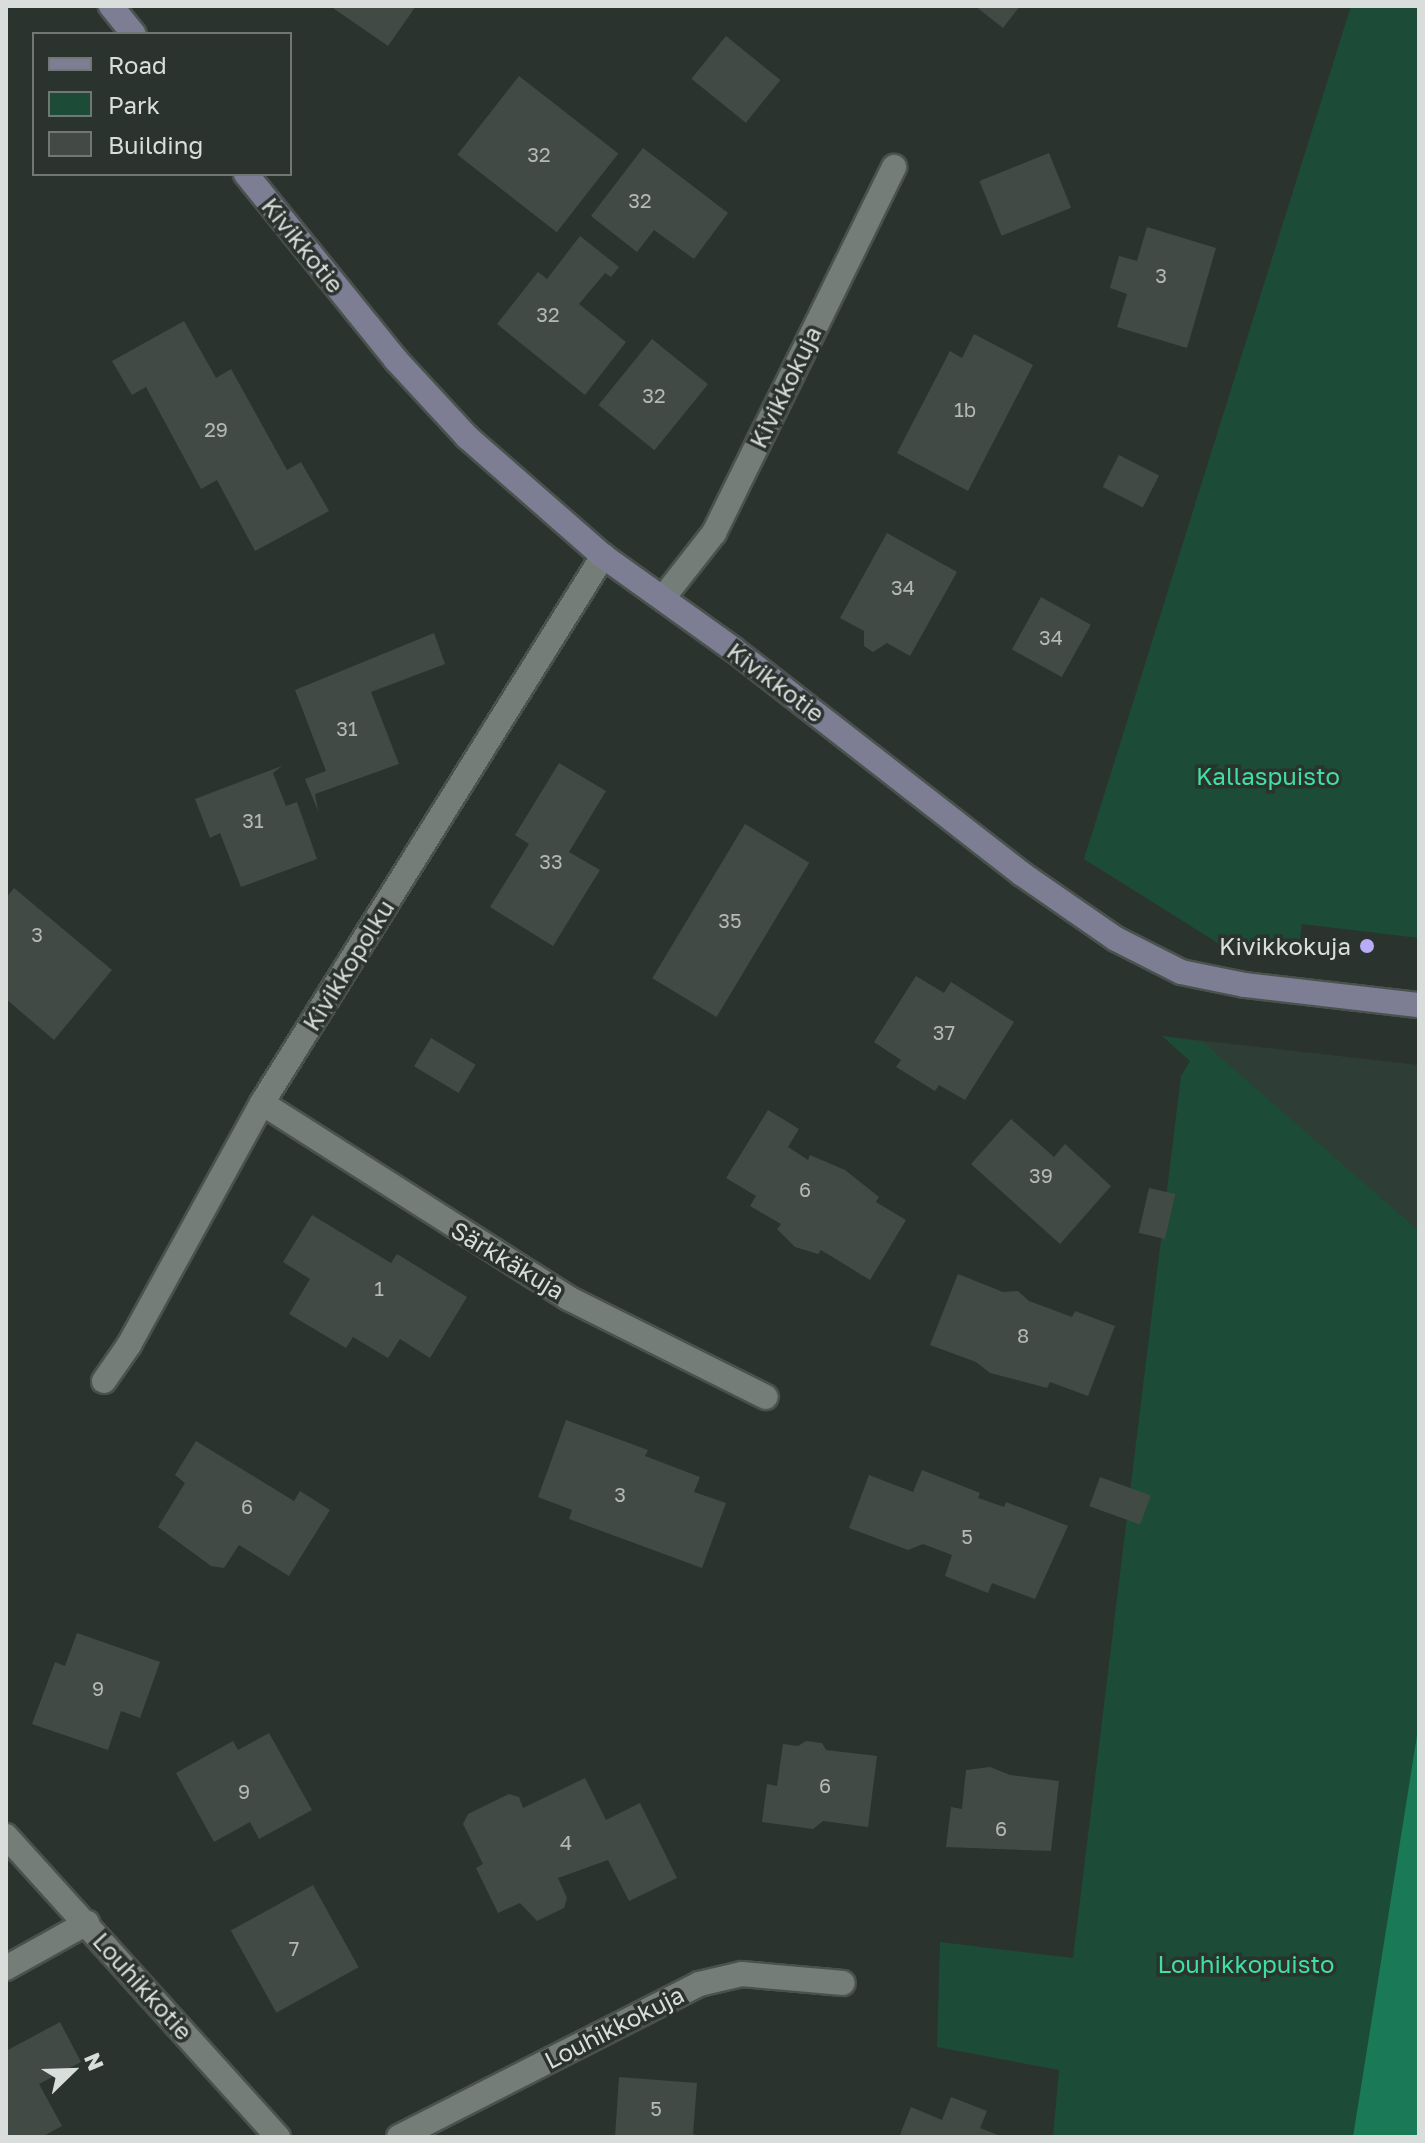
<!DOCTYPE html>
<html>
<head>
<meta charset="utf-8">
<style>
  body { margin:0 }
  #map { position:relative; width:1425px; height:2143px; overflow:hidden; background:#2b332f; font-family:"Golos Text",sans-serif }
  div>[style] { position:absolute }
  .built>* { inset:0; background:#2e3d36 }
  .green>* { inset:0; background:#1c4c38 }
  .forest>* { inset:0; background:#1a7957 }
  .building>* { inset:0; background:#424a46; transform-origin:0 0 }
  .roads { filter:drop-shadow(2px 0 #4a524e) drop-shadow(-2px 0 #4a524e) drop-shadow(0 2px #4a524e) drop-shadow(0 -2px #4a524e) }
  .street>* { height:24px; margin:-12px; padding:0 12px; transform-origin:12px; border-radius:12px; background:#747d78 }
  .secondary>* { height:24px; margin:-12px; padding:0 12px; transform-origin:12px; border-radius:12px; background:#7d7e94 }
  .dots>* { width:22px; height:22px; translate:-50% -50%; box-sizing:border-box; border:4px solid #2b332f; border-radius:50% }
  span { translate:-50% -50%; white-space:nowrap; text-align:center; line-height:1.15; -webkit-text-stroke:7px #2b332f; paint-order:stroke }
  .number-label { font-size:20px; color:#b3b9b6 }
  .number-label span { -webkit-text-stroke-width:0 }
  .street-label { font-size:24px; color:#d9dedc }
  .park-label { font-size:24px; color:#3fe0a5 }
  .poi-label { font-size:24px; color:#d9dedc }
  .right { translate:-100% -50%; text-align:right }
  .frame { position:absolute; inset:0; border:8px solid #d9dedc; pointer-events:none }
  .legend { position:absolute; left:32px; top:32px; width:260px; height:144px; box-sizing:border-box; background:#2b332f; border:2px solid #717774; margin:0; padding:10px 14px; list-style:none; font-size:24px; color:#d9dedc }
  .legend li { display:flex; align-items:center; gap:16px; height:40px }
  .legend b { width:40px; border:2px solid #717774 }
  .north { position:absolute; left:32px; top:2031px; width:80px; height:80px; -webkit-text-stroke:6px #2b332f; paint-order:stroke; rotate:67deg; font-size:22px; font-weight:700; line-height:32px; text-align:center; color:#d9dedc }
  .north::after { content:''; display:block; margin:auto; width:28px; height:36px; background:#d9dedc; clip-path:polygon(50% 0,100% 100%,50% 72%,0 100%) }
</style>
</head>
<body>
<div id="map">
  <div class="built">
    <div style="clip-path:polygon(1162px 1036px,1419px 1065px,1419px 1238px)"></div>
  </div>
  <div class="green">
    <div style="clip-path:polygon(1351px 6px,1419px 6px,1419px 938px,1302px 924px,1298px 955px,1221px 945px,1084px 859px)"></div>
    <div style="clip-path:polygon(1162px 1036px,1203px 1042px,1419px 1231px,1419px 2137px,1053px 2137px,1059px 2070px,937px 2047px,940px 1942px,1073px 1958px,1181px 1076px,1190px 1061px)"></div>
  </div>
  <div class="forest">
    <div style="clip-path:polygon(1419px 1723px,1419px 2137px,1353px 2137px)"></div>
  </div>
  <div class="building">
    <div style="clip-path:polygon(330px 6px,416px 6px,388px 46px)"></div>
    <div style="clip-path:polygon(975px 6px,1020px 6px,1003px 28px)"></div>
    <div style="left:726px;top:36px;width:70px;height:55px;rotate:39deg"></div>
    <div style="left:519px;top:76px;width:126px;height:100px;rotate:38deg"></div>
    <div style="clip-path:polygon(643px 148px,728px 213px,694px 259px,654px 230px,637px 252px,591px 216px)"></div>
    <div style="left:1049px;top:153px;width:59px;height:75px;rotate:68deg"></div>
    <div style="clip-path:polygon(1147px 227px,1216px 248px,1187px 348px,1117px 327px,1127px 294px,1110px 288px,1119px 256px,1137px 261px)"></div>
    <div style="clip-path:polygon(580px 236px,619px 267px,611px 277px,605px 273px,579px 304px,626px 342px,585px 395px,497px 324px,538px 272px,547px 279px)"></div>
    <div style="clip-path:polygon(184px 321px,216px 378px,231px 369px,287px 470px,301px 462px,329px 511px,255px 551px,217px 480px,201px 489px,146px 387px,132px 395px,112px 361px)"></div>
    <div style="clip-path:polygon(974px 334px,1033px 365px,968px 491px,897px 453px,950px 351px,962px 358px)"></div>
    <div style="left:652px;top:339px;width:72px;height:85px;rotate:39deg"></div>
    <div style="left:1119px;top:455px;width:45px;height:36px;rotate:27deg"></div>
    <div style="clip-path:polygon(887px 533px,957px 572px,910px 656px,887px 643px,873px 652px,864px 646px,864px 631px,840px 618px)"></div>
    <div style="left:1041px;top:597px;width:57px;height:60px;rotate:29deg"></div>
    <div style="clip-path:polygon(434px 633px,445px 664px,371px 692px,399px 764px,315px 794px,318px 811px,305px 779px,326px 771px,295px 690px)"></div>
    <div style="clip-path:polygon(559px 763px,606px 791px,569px 852px,600px 870px,553px 946px,490px 907px,529px 844px,515px 835px)"></div>
    <div style="clip-path:polygon(282px 766px,273px 773px,286px 806px,297px 802px,317px 859px,241px 887px,220px 833px,210px 838px,195px 799px)"></div>
    <div style="left:745px;top:824px;width:75px;height:180px;rotate:31deg"></div>
    <div style="clip-path:polygon(14px 888px,112px 970px,54px 1040px,6px 999px,6px 898px)"></div>
    <div style="clip-path:polygon(916px 976px,944px 993px,951px 982px,1014px 1022px,965px 1100px,939px 1085px,935px 1091px,896px 1067px,901px 1060px,874px 1042px)"></div>
    <div style="left:431px;top:1038px;width:52px;height:33px;rotate:31deg"></div>
    <div style="clip-path:polygon(768px 1110px,799px 1129px,788px 1147px,808px 1160px,810px 1155px,845px 1170px,879px 1197px,876px 1202px,906px 1220px,870px 1280px,821px 1250px,818px 1254px,795px 1247px,777px 1229px,781px 1224px,750px 1206px,756px 1196px,726px 1178px)"></div>
    <div style="clip-path:polygon(1011px 1119px,1054px 1157px,1065px 1144px,1111px 1186px,1060px 1244px,971px 1164px)"></div>
    <div style="left:1149px;top:1188px;width:27px;height:46px;rotate:13deg"></div>
    <div style="clip-path:polygon(312px 1215px,391px 1263px,397px 1254px,467px 1297px,430px 1358px,400px 1339px,388px 1358px,353px 1337px,346px 1348px,289px 1314px,310px 1279px,283px 1262px)"></div>
    <div style="clip-path:polygon(958px 1274px,1003px 1292px,1018px 1291px,1029px 1301px,1072px 1317px,1075px 1311px,1115px 1326px,1088px 1396px,1050px 1382px,1047px 1388px,990px 1373px,976px 1362px,930px 1345px)"></div>
    <div style="clip-path:polygon(566px 1420px,648px 1450px,645px 1456px,700px 1477px,694px 1492px,726px 1503px,702px 1568px,569px 1519px,572px 1510px,538px 1497px)"></div>
    <div style="clip-path:polygon(196px 1441px,294px 1501px,300px 1491px,330px 1510px,289px 1576px,239px 1545px,224px 1568px,211px 1566px,158px 1527px,185px 1483px,175px 1475px)"></div>
    <div style="clip-path:polygon(922px 1470px,980px 1493px,978px 1498px,1004px 1507px,1006px 1502px,1068px 1526px,1035px 1599px,992px 1583px,988px 1593px,945px 1576px,952px 1555px,923px 1544px,908px 1550px,849px 1528px,869px 1475px,913px 1492px)"></div>
    <div style="left:1100px;top:1477px;width:54px;height:31px;rotate:20deg"></div>
    <div style="clip-path:polygon(77px 1633px,160px 1662px,140px 1718px,121px 1711px,108px 1750px,32px 1724px,55px 1662px,65px 1666px)"></div>
    <div style="clip-path:polygon(269px 1733px,312px 1810px,259px 1839px,250px 1822px,214px 1842px,176px 1773px,233px 1741px,238px 1750px)"></div>
    <div style="clip-path:polygon(806px 1741px,822px 1743px,826px 1750px,877px 1756px,868px 1827px,823px 1821px,813px 1829px,762px 1822px,767px 1784px,777px 1786px,783px 1744px,798px 1746px)"></div>
    <div style="clip-path:polygon(990px 1767px,1010px 1775px,1059px 1781px,1051px 1851px,946px 1847px,951px 1807px,962px 1809px,966px 1770px)"></div>
    <div style="clip-path:polygon(585px 1778px,606px 1820px,640px 1803px,677px 1878px,629px 1901px,608px 1860px,558px 1878px,567px 1898px,564px 1908px,537px 1921px,520px 1903px,498px 1913px,476px 1868px,483px 1864px,463px 1824px,468px 1814px,509px 1794px,519px 1797px,523px 1808px)"></div>
    <div style="left:313px;top:1885px;width:94px;height:94px;rotate:61deg"></div>
    <div style="clip-path:polygon(60px 2022px,81px 2062px,39px 2084px,62px 2126px,42px 2137px,6px 2137px,6px 2051px)"></div>
    <div style="clip-path:polygon(619px 2077px,697px 2083px,693px 2134px,705px 2137px,615px 2137px)"></div>
    <div style="clip-path:polygon(951px 2097px,987px 2111px,980px 2128px,1003px 2137px,899px 2137px,911px 2107px,942px 2120px)"></div>
  </div>
  <div class="roads">
    <div class="street">
      <div style="left:663px;top:598px;width:83px;rotate:-51.9deg"></div>
      <div style="left:714px;top:533px;width:408px;rotate:-63.8deg"></div>
      <div style="left:262px;top:1103px;width:363px;rotate:32.5deg"></div>
      <div style="left:568px;top:1298px;width:221px;rotate:26.6deg"></div>
      <div style="left:104px;top:1381px;width:44px;rotate:-55.2deg"></div>
      <div style="left:129px;top:1345px;width:276px;rotate:-61.2deg"></div>
      <div style="left:262px;top:1103px;width:645px;rotate:-58.06deg"></div>
      <div style="left:6px;top:1836px;width:406px;rotate:47.9deg"></div>
      <div style="left:6px;top:1968px;width:93px;rotate:-29.1deg"></div>
      <div style="left:399px;top:2137px;width:337px;rotate:-27deg"></div>
      <div style="left:699px;top:1984px;width:44px;rotate:-13.1deg"></div>
      <div style="left:742px;top:1974px;width:101px;rotate:5.1deg"></div>
    </div>
    <div class="secondary">
      <div style="left:111px;top:6px;width:36px;rotate:51deg"></div>
      <div style="left:246px;top:174px;width:239px;rotate:51.1deg"></div>
      <div style="left:396px;top:360px;width:105px;rotate:47.3deg"></div>
      <div style="left:467px;top:437px;width:181px;rotate:41.2deg"></div>
      <div style="left:603px;top:556px;width:160px;rotate:35.6deg"></div>
      <div style="left:733px;top:649px;width:366px;rotate:37.9deg"></div>
      <div style="left:1022px;top:874px;width:114px;rotate:34.7deg"></div>
      <div style="left:1116px;top:939px;width:73px;rotate:26.9deg"></div>
      <div style="left:1181px;top:972px;width:65px;rotate:11.5deg"></div>
      <div style="left:1245px;top:985px;width:175px;rotate:6.6deg"></div>
    </div>
  </div>
  <div class="dots">
    <div style="left:1367px;top:946px;background:#b8abf7"></div>
  </div>
  <div class="number-label">
    <span style="left:539px;top:154px">32</span>
    <span style="left:640px;top:200px">32</span>
    <span style="left:1161px;top:275px">3</span>
    <span style="left:548px;top:314px">32</span>
    <span style="left:654px;top:395px">32</span>
    <span style="left:965px;top:409px">1b</span>
    <span style="left:216px;top:429px">29</span>
    <span style="left:903px;top:587px">34</span>
    <span style="left:1051px;top:637px">34</span>
    <span style="left:347px;top:728px">31</span>
    <span style="left:253px;top:820px">31</span>
    <span style="left:551px;top:861px">33</span>
    <span style="left:730px;top:920px">35</span>
    <span style="left:37px;top:934px">3</span>
    <span style="left:944px;top:1032px">37</span>
    <span style="left:1041px;top:1175px">39</span>
    <span style="left:805px;top:1189px">6</span>
    <span style="left:379px;top:1288px">1</span>
    <span style="left:1023px;top:1335px">8</span>
    <span style="left:620px;top:1494px">3</span>
    <span style="left:247px;top:1506px">6</span>
    <span style="left:967px;top:1536px">5</span>
    <span style="left:98px;top:1688px">9</span>
    <span style="left:825px;top:1785px">6</span>
    <span style="left:244px;top:1791px">9</span>
    <span style="left:1001px;top:1828px">6</span>
    <span style="left:566px;top:1842px">4</span>
    <span style="left:294px;top:1948px">7</span>
    <span style="left:656px;top:2108px">5</span>
  </div>
  <div class="street-label">
    <span style="left:303px;top:245px;rotate:51deg">Kivikkotie</span>
    <span style="left:785px;top:387px;rotate:-64deg">Kivikkokuja</span>
    <span style="left:776px;top:682px;rotate:37deg">Kivikkotie</span>
    <span style="left:348px;top:965px;rotate:-58deg">Kivikkopolku</span>
    <span style="left:508px;top:1260px;rotate:31deg">Särkkäkuja</span>
    <span style="left:143px;top:1986px;rotate:48deg">Louhikkotie</span>
    <span style="left:614px;top:2027px;rotate:-27deg">Louhikkokuja</span>
  </div>
  <div class="park-label">
    <span style="left:1268px;top:776px">Kallaspuisto</span>
    <span style="left:1246px;top:1964px">Louhikkopuisto</span>
  </div>
  <div class="poi-label">
    <span class="right" style="left:1351px;top:946px">Kivikkokuja</span>
  </div>
  <div class="frame"></div>
  <ul class="legend">
  <li><b style="height:10px;background:#7d7e94"></b>Road</li>
  <li><b style="height:22px;background:#1c4c38"></b>Park</li>
  <li><b style="height:22px;background:#424a46"></b>Building</li>
  </ul>
  <div class="north">N</div>
</div>
</body>
</html>
